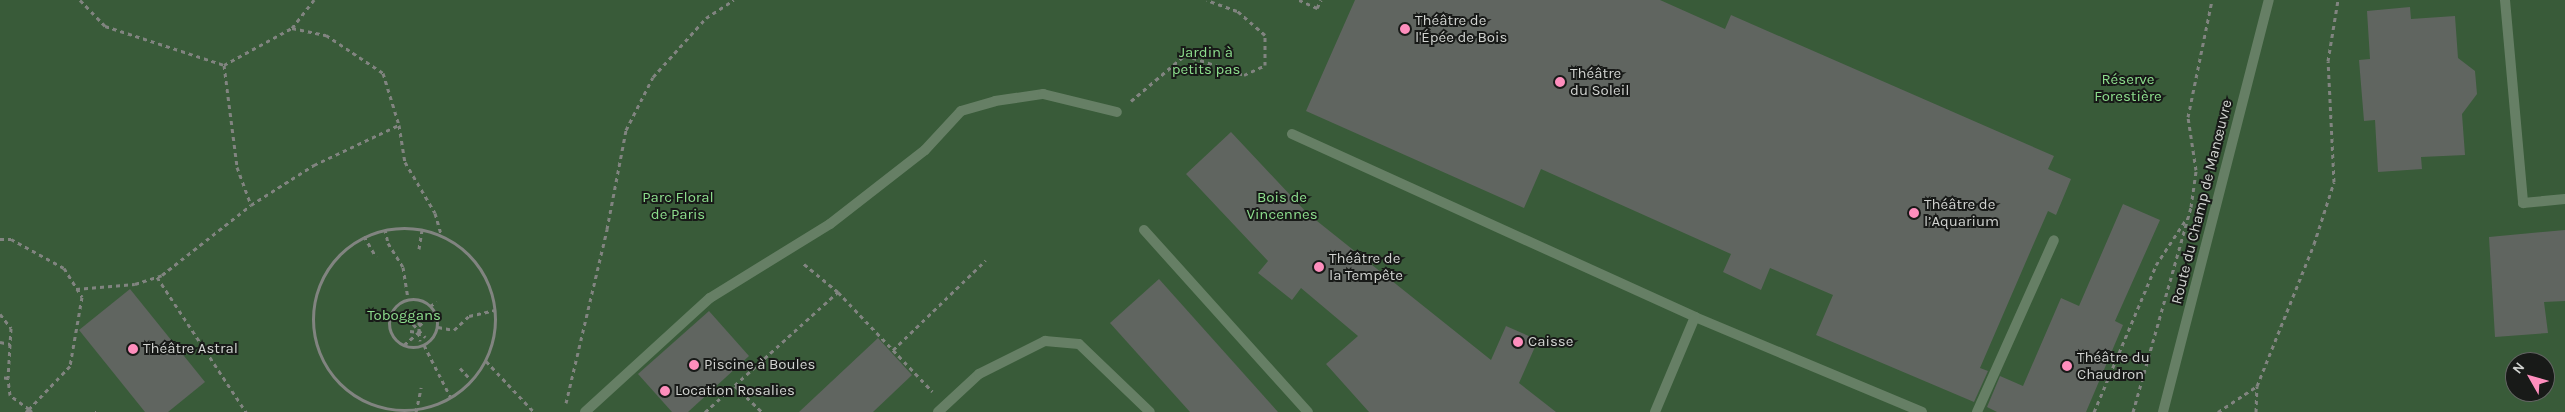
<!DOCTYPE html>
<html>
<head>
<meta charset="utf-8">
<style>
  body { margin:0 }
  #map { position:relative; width:2565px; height:412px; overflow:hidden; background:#2e332e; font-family:Karla,sans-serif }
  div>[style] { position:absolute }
  .green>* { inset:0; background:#395b39 }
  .building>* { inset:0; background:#606560 }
  .path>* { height:3px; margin-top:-1.5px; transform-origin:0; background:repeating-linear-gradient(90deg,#818480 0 4px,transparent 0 8px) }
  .path>.ring { margin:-1.5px; padding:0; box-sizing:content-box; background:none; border:3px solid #818480; border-radius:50% }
  .service>* { height:10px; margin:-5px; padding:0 5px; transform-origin:5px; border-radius:5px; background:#667f65 }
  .minor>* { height:10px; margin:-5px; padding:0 5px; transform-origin:5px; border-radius:5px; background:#667f65 }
  .dots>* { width:14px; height:14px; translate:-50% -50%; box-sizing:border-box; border:2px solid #181a18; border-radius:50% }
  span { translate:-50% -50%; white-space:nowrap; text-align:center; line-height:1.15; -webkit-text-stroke:4px #181a18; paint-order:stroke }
  .poi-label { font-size:15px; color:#d2d4d1 }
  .left { translate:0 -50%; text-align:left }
  .park-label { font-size:15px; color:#8dde8d }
  .street-label { font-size:15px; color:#d2d4d1 }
  .north { position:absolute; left:2505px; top:352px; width:50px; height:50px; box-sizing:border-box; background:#181a18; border:1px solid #626462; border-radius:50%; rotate:308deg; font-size:14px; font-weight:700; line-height:20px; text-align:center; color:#d2d4d1 }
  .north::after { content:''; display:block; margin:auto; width:18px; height:22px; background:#fe8ebd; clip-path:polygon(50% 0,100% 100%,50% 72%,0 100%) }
</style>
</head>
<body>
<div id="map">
  <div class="green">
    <div style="clip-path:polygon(evenodd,0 0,2565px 0,2565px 412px,0 412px,0 0,2515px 362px,2545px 362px,2545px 392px,2515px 392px,2515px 362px)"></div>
  </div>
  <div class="building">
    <div style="clip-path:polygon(1355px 0,1660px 0,1725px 29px,1731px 15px,2054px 156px,2048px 169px,2071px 179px,2056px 215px,2048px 211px,2034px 243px,1980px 368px,1988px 371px,1974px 402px,1816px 335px,1833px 295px,1770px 268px,1761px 290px,1723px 272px,1731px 254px,1541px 169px,1524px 208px,1306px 111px)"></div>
    <div style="clip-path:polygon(2410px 7px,2411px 19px,2455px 16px,2458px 58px,2475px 71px,2477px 94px,2462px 114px,2465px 155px,2421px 157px,2422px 169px,2378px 172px,2375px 120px,2364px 121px,2359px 60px,2370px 59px,2367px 11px)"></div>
    <div style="clip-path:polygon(1231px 132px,1307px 213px,1491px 360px,1506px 326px,1538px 340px,1519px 383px,1556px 412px,1369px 412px,1326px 364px,1358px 336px,1301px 288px,1292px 300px,1258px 273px,1268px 261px,1186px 174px)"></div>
    <div style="clip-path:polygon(2123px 204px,2160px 220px,2115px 321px,2123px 325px,2086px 412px,1997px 412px,1987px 407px,2000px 376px,2023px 386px,2061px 298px,2079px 306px)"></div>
    <div style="clip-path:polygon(2565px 230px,2565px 301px,2544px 302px,2548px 333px,2495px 337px,2489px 237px)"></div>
    <div style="clip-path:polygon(1159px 279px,1278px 412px,1190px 412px,1110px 323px)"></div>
    <div style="clip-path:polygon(130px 289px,205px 382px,168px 412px,145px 412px,79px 330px)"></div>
    <div style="clip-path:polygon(709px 311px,749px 356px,688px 412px,672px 412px,638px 374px)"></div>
    <div style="clip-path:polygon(878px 338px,912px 375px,873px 412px,799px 412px)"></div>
  </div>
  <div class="path">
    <div style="left:80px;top:0;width:36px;rotate:46deg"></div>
    <div style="left:105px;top:26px;width:125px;rotate:18.1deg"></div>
    <div style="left:224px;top:65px;width:77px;rotate:-28.6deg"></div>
    <div style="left:292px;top:28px;width:36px;rotate:-52deg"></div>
    <div style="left:1299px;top:0;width:20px;rotate:24deg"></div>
    <div style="left:1317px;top:8px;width:9px;rotate:-63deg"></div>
    <div style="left:292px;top:28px;width:35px;rotate:12deg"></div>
    <div style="left:326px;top:35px;width:69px;rotate:33.7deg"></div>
    <div style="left:383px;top:73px;width:54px;rotate:72.9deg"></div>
    <div style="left:399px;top:125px;width:37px;rotate:81deg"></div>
    <div style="left:405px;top:162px;width:59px;rotate:59.5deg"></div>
    <div style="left:435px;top:213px;width:22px;rotate:74deg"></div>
    <div style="left:224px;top:65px;width:103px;rotate:82.7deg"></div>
    <div style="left:237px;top:167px;width:40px;rotate:69.8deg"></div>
    <div style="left:1131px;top:101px;width:71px;rotate:-40.4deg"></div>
    <div style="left:1185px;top:55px;width:62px;rotate:18.7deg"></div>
    <div style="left:1244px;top:75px;width:23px;rotate:-25deg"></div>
    <div style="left:1265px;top:65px;width:30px;rotate:-90deg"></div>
    <div style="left:1265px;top:35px;width:37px;rotate:-139deg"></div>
    <div style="left:1237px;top:11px;width:32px;rotate:-160deg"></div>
    <div class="ring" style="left:313px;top:228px;width:179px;height:179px"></div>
    <div style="left:385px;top:229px;width:14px;rotate:78deg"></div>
    <div style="left:388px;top:243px;width:28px;rotate:58deg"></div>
    <div style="left:403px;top:267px;width:33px;rotate:81deg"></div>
    <div style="left:364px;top:236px;width:24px;rotate:60deg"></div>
    <div style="left:0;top:239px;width:11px"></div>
    <div style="left:11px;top:239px;width:60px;rotate:28.7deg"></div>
    <div style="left:64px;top:268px;width:34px;rotate:58deg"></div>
    <div style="left:82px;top:297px;width:70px;rotate:99.9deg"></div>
    <div style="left:70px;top:366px;width:59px;rotate:133.6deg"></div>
    <div style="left:29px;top:409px;width:24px;rotate:-144deg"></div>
    <div style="left:10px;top:395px;width:17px;rotate:-97deg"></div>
    <div style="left:8px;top:378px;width:8px;rotate:-173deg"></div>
    <div style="left:419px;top:249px;width:20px;rotate:-81deg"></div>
    <div style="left:157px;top:277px;width:162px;rotate:56.6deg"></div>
    <div style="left:76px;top:289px;width:59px;rotate:-4.8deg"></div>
    <div style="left:135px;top:284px;width:28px;rotate:-18deg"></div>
    <div style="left:162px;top:275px;width:113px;rotate:-38.2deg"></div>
    <div style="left:251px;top:205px;width:75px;rotate:-32.4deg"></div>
    <div style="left:314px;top:165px;width:94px;rotate:-25.2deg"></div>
    <div style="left:838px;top:292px;width:137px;rotate:46.5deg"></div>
    <div class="ring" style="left:389px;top:299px;width:45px;height:45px"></div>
    <div style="left:430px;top:306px;width:8px;rotate:-30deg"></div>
    <div style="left:0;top:314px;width:18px;rotate:52deg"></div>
    <div style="left:11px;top:328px;width:50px;rotate:93.4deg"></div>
    <div style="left:413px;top:324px;width:18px;rotate:47deg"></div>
    <div style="left:419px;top:326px;width:21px;rotate:-43deg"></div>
    <div style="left:438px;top:327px;width:16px;rotate:11deg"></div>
    <div style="left:454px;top:330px;width:21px;rotate:-43deg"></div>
    <div style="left:469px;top:316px;width:27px;rotate:-13deg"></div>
    <div style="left:410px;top:331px;width:8px;rotate:7deg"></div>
    <div style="left:419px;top:332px;width:9px;rotate:84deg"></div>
    <div style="left:0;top:342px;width:10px;rotate:11deg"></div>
    <div style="left:404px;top:345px;width:20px;rotate:-41deg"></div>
    <div style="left:419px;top:332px;width:10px;rotate:-90deg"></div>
    <div style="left:424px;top:345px;width:59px;rotate:63deg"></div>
    <div style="left:893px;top:350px;width:129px;rotate:-44.1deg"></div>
    <div style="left:486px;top:361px;width:70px;rotate:46.7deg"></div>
    <div style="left:460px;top:368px;width:18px;rotate:47deg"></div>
    <div style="left:735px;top:386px;width:37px;rotate:44deg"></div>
    <div style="left:566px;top:403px;width:179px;rotate:-76.7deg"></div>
    <div style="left:607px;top:229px;width:101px;rotate:-79.1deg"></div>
    <div style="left:626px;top:130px;width:59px;rotate:-63deg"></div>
    <div style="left:653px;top:77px;width:79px;rotate:-48.1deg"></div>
    <div style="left:706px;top:18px;width:33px;rotate:-33deg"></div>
    <div style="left:26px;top:412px;width:4px;rotate:-45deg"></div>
    <div style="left:29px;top:409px;width:4px;rotate:45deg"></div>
    <div style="left:95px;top:412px;width:1px"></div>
    <div style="left:416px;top:412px;width:25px;rotate:-78deg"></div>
    <div style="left:705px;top:412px;width:179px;rotate:-42.1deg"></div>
    <div style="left:838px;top:292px;width:45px;rotate:-140.4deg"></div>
    <div style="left:2094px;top:412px;width:160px;rotate:-67.1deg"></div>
    <div style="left:2156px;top:265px;width:56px;rotate:-56.6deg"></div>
    <div style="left:2133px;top:412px;width:213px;rotate:-74.2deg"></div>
    <div style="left:2191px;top:207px;width:37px;rotate:-82deg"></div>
    <div style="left:2196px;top:170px;width:54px;rotate:-98.6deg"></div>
    <div style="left:2188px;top:117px;width:119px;rotate:-78.4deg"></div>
    <div style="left:2218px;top:412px;width:47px;rotate:-33.7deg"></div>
    <div style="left:2256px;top:412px;width:26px;rotate:-88deg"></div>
    <div style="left:2257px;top:386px;width:153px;rotate:-68.1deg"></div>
    <div style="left:2314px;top:244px;width:65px;rotate:-72.1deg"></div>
    <div style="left:2334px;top:182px;width:121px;rotate:-92.8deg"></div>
    <div style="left:2328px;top:61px;width:62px;rotate:-80.7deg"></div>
  </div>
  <div class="service">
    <div style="left:2505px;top:0;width:204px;rotate:84.9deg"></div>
    <div style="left:2523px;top:203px;width:42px;rotate:-5.4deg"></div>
    <div style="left:1292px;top:134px;width:443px;rotate:24.4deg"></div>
    <div style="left:1695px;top:317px;width:246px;rotate:22.7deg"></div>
    <div style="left:1144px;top:230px;width:245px;rotate:48deg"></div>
    <div style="left:585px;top:412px;width:169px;rotate:-42.4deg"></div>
    <div style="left:710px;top:298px;width:141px;rotate:-31.7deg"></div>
    <div style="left:830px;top:224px;width:120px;rotate:-37.9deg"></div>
    <div style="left:925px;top:150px;width:53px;rotate:-47.3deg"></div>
    <div style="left:961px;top:111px;width:35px;rotate:-16deg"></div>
    <div style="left:995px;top:101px;width:49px;rotate:-8.3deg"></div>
    <div style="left:1043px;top:94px;width:76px;rotate:13.7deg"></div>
    <div style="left:938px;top:412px;width:56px;rotate:-42.8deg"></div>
    <div style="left:979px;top:374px;width:74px;rotate:-26.6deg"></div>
    <div style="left:1045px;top:341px;width:34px;rotate:5deg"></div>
    <div style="left:1079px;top:344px;width:98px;rotate:43.8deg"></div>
    <div style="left:1655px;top:412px;width:103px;rotate:-67.2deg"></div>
    <div style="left:1977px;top:412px;width:188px;rotate:-65.9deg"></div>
  </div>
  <div class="minor">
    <div style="left:2163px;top:412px;width:425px;rotate:-75.6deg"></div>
  </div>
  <div class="dots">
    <div style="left:1405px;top:29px;background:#fe8ebd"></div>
    <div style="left:1560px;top:82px;background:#fe8ebd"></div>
    <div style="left:1914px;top:213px;background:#fe8ebd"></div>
    <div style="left:1319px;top:267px;background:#fe8ebd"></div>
    <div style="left:1518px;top:342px;background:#fe8ebd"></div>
    <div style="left:133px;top:349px;background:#fe8ebd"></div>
    <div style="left:694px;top:365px;background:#fe8ebd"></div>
    <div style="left:2067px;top:366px;background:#fe8ebd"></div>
    <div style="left:665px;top:391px;background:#fe8ebd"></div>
  </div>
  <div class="poi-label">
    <span class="left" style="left:1415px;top:29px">Théâtre de<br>l'Épée de Bois</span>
    <span class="left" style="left:1570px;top:82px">Théâtre<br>du Soleil</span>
    <span class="left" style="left:1924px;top:213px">Théâtre de<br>l’Aquarium</span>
    <span class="left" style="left:1329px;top:267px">Théâtre de<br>la Tempête</span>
    <span class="left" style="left:1528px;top:342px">Caisse</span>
    <span class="left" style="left:143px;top:349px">Théâtre Astral</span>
    <span class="left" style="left:2077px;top:366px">Théâtre du<br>Chaudron</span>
    <span class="left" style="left:704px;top:365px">Piscine à Boules</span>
    <span class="left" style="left:675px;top:391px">Location Rosalies</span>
  </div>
  <div class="park-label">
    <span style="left:1206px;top:61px">Jardin à<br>petits pas</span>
    <span style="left:2128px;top:88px">Réserve<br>Forestière</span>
    <span style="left:678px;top:206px">Parc Floral<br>de Paris</span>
    <span style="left:1282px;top:206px">Bois de<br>Vincennes</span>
    <span style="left:404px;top:316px">Toboggans</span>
  </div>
  <div class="street-label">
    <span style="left:2202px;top:202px;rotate:-76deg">Route du Champ de Manœuvre</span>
  </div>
  <div class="north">N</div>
</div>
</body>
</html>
